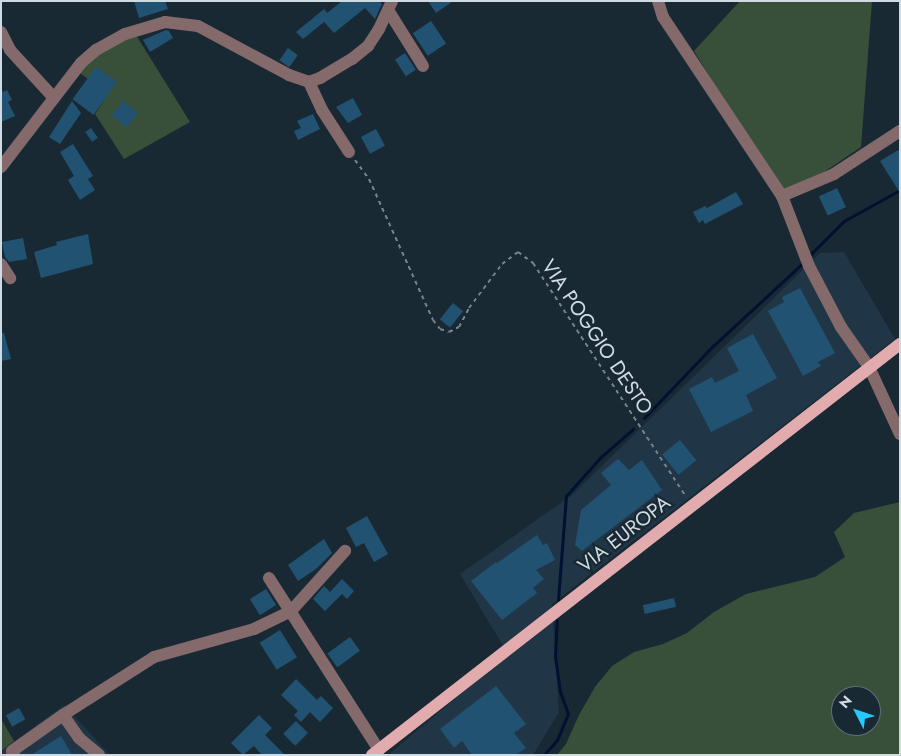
<!DOCTYPE html>
<html>
<head>
<meta charset="utf-8">
<style>
  body { margin:0 }
  #map { position:relative; width:901px; height:756px; overflow:hidden; background:#192934; font-family:Jost,sans-serif }
  div>[style] { position:absolute }
  .built>* { inset:0; background:#203545 }
  .green>* { inset:0; background:#38503a }
  .stream>* { height:2.5px; margin:-1.25px; padding:0 1.25px; transform-origin:1.25px; border-radius:1.25px; background:#001132 }
  .building>* { inset:0; background:#225272; transform-origin:0 0 }
  .path>* { height:2px; margin-top:-1px; transform-origin:0; background:repeating-linear-gradient(90deg,#77838d 0 4px,transparent 0 8px) }
  .minor>* { height:12px; margin:-6px; padding:0 6px; transform-origin:6px; border-radius:6px; background:#846a6a }
  .major>* { height:12px; margin:-6px; padding:0 6px; transform-origin:6px; border-radius:6px; background:#e2acae }
  span { translate:-50% -50%; white-space:nowrap; text-align:center; line-height:1.15; -webkit-text-stroke:4.5px #192934; paint-order:stroke }
  .street-label { font-size:20px; color:#d0dae2 }
  .frame { position:absolute; inset:0; border:2px solid #d0dae2; pointer-events:none }
  .north { position:absolute; left:831px; top:686px; width:50px; height:50px; box-sizing:border-box; background:#192934; border:1px solid #62707a; border-radius:50%; rotate:311deg; font-size:14px; font-weight:700; line-height:20px; text-align:center; color:#d0dae2 }
  .north::after { content:''; display:block; margin:auto; width:18px; height:22px; background:#26c9fe; clip-path:polygon(50% 0,100% 100%,50% 72%,0 100%) }
</style>
</head>
<body>
<div id="map">
  <div class="built">
    <div style="clip-path:polygon(844px 252px,895px 339px,552px 604px,559px 712px,533px 755px,388px 755px,508px 654px,460px 574px,572px 495px,820px 253px)"></div>
    <div style="clip-path:polygon(64px 705px,110px 755px,1px 755px,1px 751px)"></div>
  </div>
  <div class="green">
    <div style="clip-path:polygon(740px 1px,872px 1px,861px 147px,824px 172px,780px 191px,694px 51px)"></div>
    <div style="clip-path:polygon(136px 35px,190px 122px,124px 159px,95px 114px,116px 82px,96px 68px,88px 79px,80px 73px,93px 56px)"></div>
    <div style="clip-path:polygon(evenodd,900px 502px,900px 755px,557px 755px,566px 744px,579px 715px,595px 687px,612px 666px,634px 652px,663px 644px,687px 633px,714px 612px,746px 594px,815px 577px,845px 557px,834px 532px,854px 513px,900px 502px,841px 696px,871px 696px,871px 726px,841px 726px,841px 696px)"></div>
    <div style="clip-path:polygon(1px 719px,14px 741px,1px 751px)"></div>
  </div>
  <div class="stream">
    <div style="left:809px;top:256px;width:49px;rotate:-45deg"></div>
    <div style="left:844px;top:221px;width:64px;rotate:-29deg"></div>
    <div style="left:644px;top:418px;width:97px;rotate:-46.3deg"></div>
    <div style="left:711px;top:348px;width:127px;rotate:-42.8deg"></div>
    <div style="left:558px;top:600px;width:104px;rotate:-85.6deg"></div>
    <div style="left:566px;top:496px;width:51px;rotate:-48.2deg"></div>
    <div style="left:600px;top:458px;width:44px;rotate:-41.3deg"></div>
    <div style="left:544px;top:755px;width:20px;rotate:-49deg"></div>
    <div style="left:557px;top:740px;width:28px;rotate:-67deg"></div>
    <div style="left:568px;top:714px;width:23px;rotate:-110deg"></div>
    <div style="left:560px;top:692px;width:36px;rotate:-98deg"></div>
    <div style="left:555px;top:656px;width:35px;rotate:-87deg"></div>
  </div>
  <div class="building">
    <div style="clip-path:polygon(134px 1px,165px 1px,168px 9px,139px 18px)"></div>
    <div style="clip-path:polygon(342px 1px,379px 1px,382px 4px,375px 19px,365px 8px,334px 33px,324px 22px,303px 39px,296px 32px,324px 9px,327px 13px)"></div>
    <div style="clip-path:polygon(428px 1px,453px 1px,436px 13px)"></div>
    <div style="left:431px;top:21px;width:27px;height:22px;rotate:56deg"></div>
    <div style="clip-path:polygon(166px 30px,169px 31px,173px 38px,150px 52px,143px 40px)"></div>
    <div style="left:288px;top:48px;width:12px;height:15px;rotate:35deg"></div>
    <div style="left:405px;top:53px;width:20px;height:12px;rotate:57deg"></div>
    <div style="left:96px;top:67px;width:26px;height:40px;rotate:36deg"></div>
    <div style="clip-path:polygon(1px 88px,3px 92px,7px 90px,12px 100px,8px 102px,15px 116px,1px 122px)"></div>
    <div style="clip-path:polygon(353px 98px,362px 115px,348px 123px,336px 107px)"></div>
    <div style="clip-path:polygon(72px 101px,81px 113px,60px 144px,49px 137px)"></div>
    <div style="left:123px;top:101px;width:19px;height:18px;rotate:39deg"></div>
    <div style="clip-path:polygon(313px 114px,320px 129px,298px 140px,294px 131px,301px 128px,297px 121px)"></div>
    <div style="left:91px;top:128px;width:12px;height:7px;rotate:55deg"></div>
    <div style="left:376px;top:129px;width:19px;height:17px;rotate:62deg"></div>
    <div style="clip-path:polygon(73px 144px,93px 176px,88px 179px,95px 190px,80px 200px,68px 180px,74px 176px,60px 152px)"></div>
    <div style="clip-path:polygon(900px 149px,900px 193px,880px 161px)"></div>
    <div style="left:837px;top:188px;width:21px;height:20px;rotate:65deg"></div>
    <div style="clip-path:polygon(736px 192px,743px 204px,705px 224px,703px 220px,699px 223px,693px 212px,705px 206px,707px 208px)"></div>
    <div style="clip-path:polygon(88px 234px,93px 264px,41px 278px,34px 252px,57px 245px,56px 242px)"></div>
    <div style="clip-path:polygon(23px 238px,27px 259px,9px 262px,5px 257px,2px 242px)"></div>
    <div style="clip-path:polygon(800px 288px,835px 353px,818px 362px,821px 366px,803px 376px,768px 311px,784px 302px,782px 297px)"></div>
    <div style="left:453px;top:303px;width:13px;height:21px;rotate:39deg"></div>
    <div style="clip-path:polygon(1px 333px,4px 333px,11px 359px,1px 361px)"></div>
    <div style="clip-path:polygon(753px 334px,777px 378px,746px 395px,753px 411px,711px 432px,689px 389px,712px 377px,715px 383px,739px 371px,727px 348px)"></div>
    <div style="left:680px;top:440px;width:26px;height:23px;rotate:51deg"></div>
    <div style="clip-path:polygon(618px 459px,629px 470px,642px 460px,662px 490px,582px 551px,575px 545px,581px 510px,611px 485px,601px 473px)"></div>
    <div style="clip-path:polygon(367px 516px,388px 554px,374px 562px,364px 543px,356px 547px,346px 528px)"></div>
    <div style="clip-path:polygon(537px 535px,543px 545px,547px 543px,555px 560px,536px 570px,544px 579px,533px 588px,537px 593px,502px 620px,471px 581px,496px 562px,497px 563px)"></div>
    <div style="clip-path:polygon(324px 539px,332px 553px,316px 569px,298px 581px,288px 565px)"></div>
    <div style="clip-path:polygon(342px 579px,354px 591px,347px 599px,342px 594px,325px 611px,313px 599px,324px 586px,330px 592px)"></div>
    <div style="left:266px;top:589px;width:19px;height:19px;rotate:58deg"></div>
    <div style="left:674px;top:598px;width:9px;height:32px;rotate:77deg"></div>
    <div style="left:280px;top:630px;width:32px;height:24px;rotate:58deg"></div>
    <div style="left:350px;top:637px;width:17px;height:28px;rotate:54deg"></div>
    <div style="clip-path:polygon(296px 679px,317px 700px,321px 696px,333px 708px,320px 722px,310px 712px,301px 722px,294px 715px,298px 711px,281px 695px)"></div>
    <div style="clip-path:polygon(496px 686px,526px 724px,514px 733px,526px 748px,516px 755px,472px 755px,462px 741px,454px 748px,440px 729px)"></div>
    <div style="left:19px;top:708px;width:13px;height:15px;rotate:61deg"></div>
    <div style="clip-path:polygon(259px 715px,272px 728px,265px 735px,285px 755px,262px 755px,254px 746px,243px 755px,231px 743px)"></div>
    <div style="left:296px;top:721px;width:17px;height:18px;rotate:45deg"></div>
    <div style="clip-path:polygon(61px 736px,72px 755px,31px 755px)"></div>
  </div>
  <div class="path">
    <div style="left:355px;top:160px;width:24px;rotate:54deg"></div>
    <div style="left:369px;top:179px;width:155px;rotate:65.6deg"></div>
    <div style="left:433px;top:320px;width:11px;rotate:52deg"></div>
    <div style="left:440px;top:329px;width:9px;rotate:18deg"></div>
    <div style="left:449px;top:332px;width:11px;rotate:-27deg"></div>
    <div style="left:459px;top:327px;width:21px;rotate:-62deg"></div>
    <div style="left:469px;top:308px;width:55px;rotate:-53.1deg"></div>
    <div style="left:502px;top:264px;width:20px;rotate:-37deg"></div>
    <div style="left:518px;top:252px;width:19px;rotate:36deg"></div>
    <div style="left:533px;top:263px;width:280px;rotate:56.8deg"></div>
  </div>
  <div class="minor">
    <div style="left:658px;top:1px;width:17px;rotate:73deg"></div>
    <div style="left:663px;top:17px;width:215px;rotate:56.4deg"></div>
    <div style="left:782px;top:196px;width:75px;rotate:68.9deg"></div>
    <div style="left:809px;top:266px;width:69px;rotate:62.3deg"></div>
    <div style="left:841px;top:327px;width:49px;rotate:55deg"></div>
    <div style="left:869px;top:367px;width:74px;rotate:65.2deg"></div>
    <div style="left:388px;top:10px;width:66px;rotate:58deg"></div>
    <div style="left:1px;top:32px;width:20px;rotate:63deg"></div>
    <div style="left:10px;top:50px;width:65px;rotate:47.5deg"></div>
    <div style="left:309px;top:82px;width:31px;rotate:65deg"></div>
    <div style="left:322px;top:110px;width:50px;rotate:57.3deg"></div>
    <div style="left:1px;top:167px;width:131px;rotate:-52.4deg"></div>
    <div style="left:81px;top:63px;width:20px;rotate:-41deg"></div>
    <div style="left:96px;top:50px;width:33px;rotate:-29deg"></div>
    <div style="left:125px;top:34px;width:42px;rotate:-16.7deg"></div>
    <div style="left:165px;top:22px;width:33px;rotate:7deg"></div>
    <div style="left:198px;top:26px;width:103px;rotate:28.3deg"></div>
    <div style="left:289px;top:75px;width:21px;rotate:19deg"></div>
    <div style="left:309px;top:82px;width:12px;rotate:-20deg"></div>
    <div style="left:320px;top:78px;width:37px;rotate:-31deg"></div>
    <div style="left:352px;top:59px;width:21px;rotate:-39deg"></div>
    <div style="left:368px;top:46px;width:20px;rotate:-57deg"></div>
    <div style="left:379px;top:29px;width:31px;rotate:-65deg"></div>
    <div style="left:782px;top:196px;width:56px;rotate:-22.9deg"></div>
    <div style="left:834px;top:174px;width:79px;rotate:-33.1deg"></div>
    <div style="left:1px;top:264px;width:17px;rotate:57deg"></div>
    <div style="left:269px;top:578px;width:204px;rotate:57.4deg"></div>
    <div style="left:63px;top:715px;width:28px;rotate:55deg"></div>
    <div style="left:79px;top:738px;width:26px;rotate:40deg"></div>
    <div style="left:14px;top:755px;width:4px;rotate:-117deg"></div>
    <div style="left:12px;top:751px;width:62px;rotate:-35.2deg"></div>
    <div style="left:63px;top:715px;width:108px;rotate:-32.5deg"></div>
    <div style="left:154px;top:657px;width:104px;rotate:-15.6deg"></div>
    <div style="left:254px;top:629px;width:41px;rotate:-25.9deg"></div>
    <div style="left:291px;top:611px;width:81px;rotate:-48deg"></div>
  </div>
  <div class="major">
    <div style="left:372px;top:755px;width:669px;rotate:-37.9deg"></div>
  </div>
  <div class="street-label">
    <span style="left:597px;top:337px;rotate:56deg">VIA POGGIO DESTO</span>
    <span style="left:624px;top:534px;rotate:-38deg">VIA EUROPA</span>
  </div>
  <div class="frame"></div>
  <div class="north">N</div>
</div>
</body>
</html>
